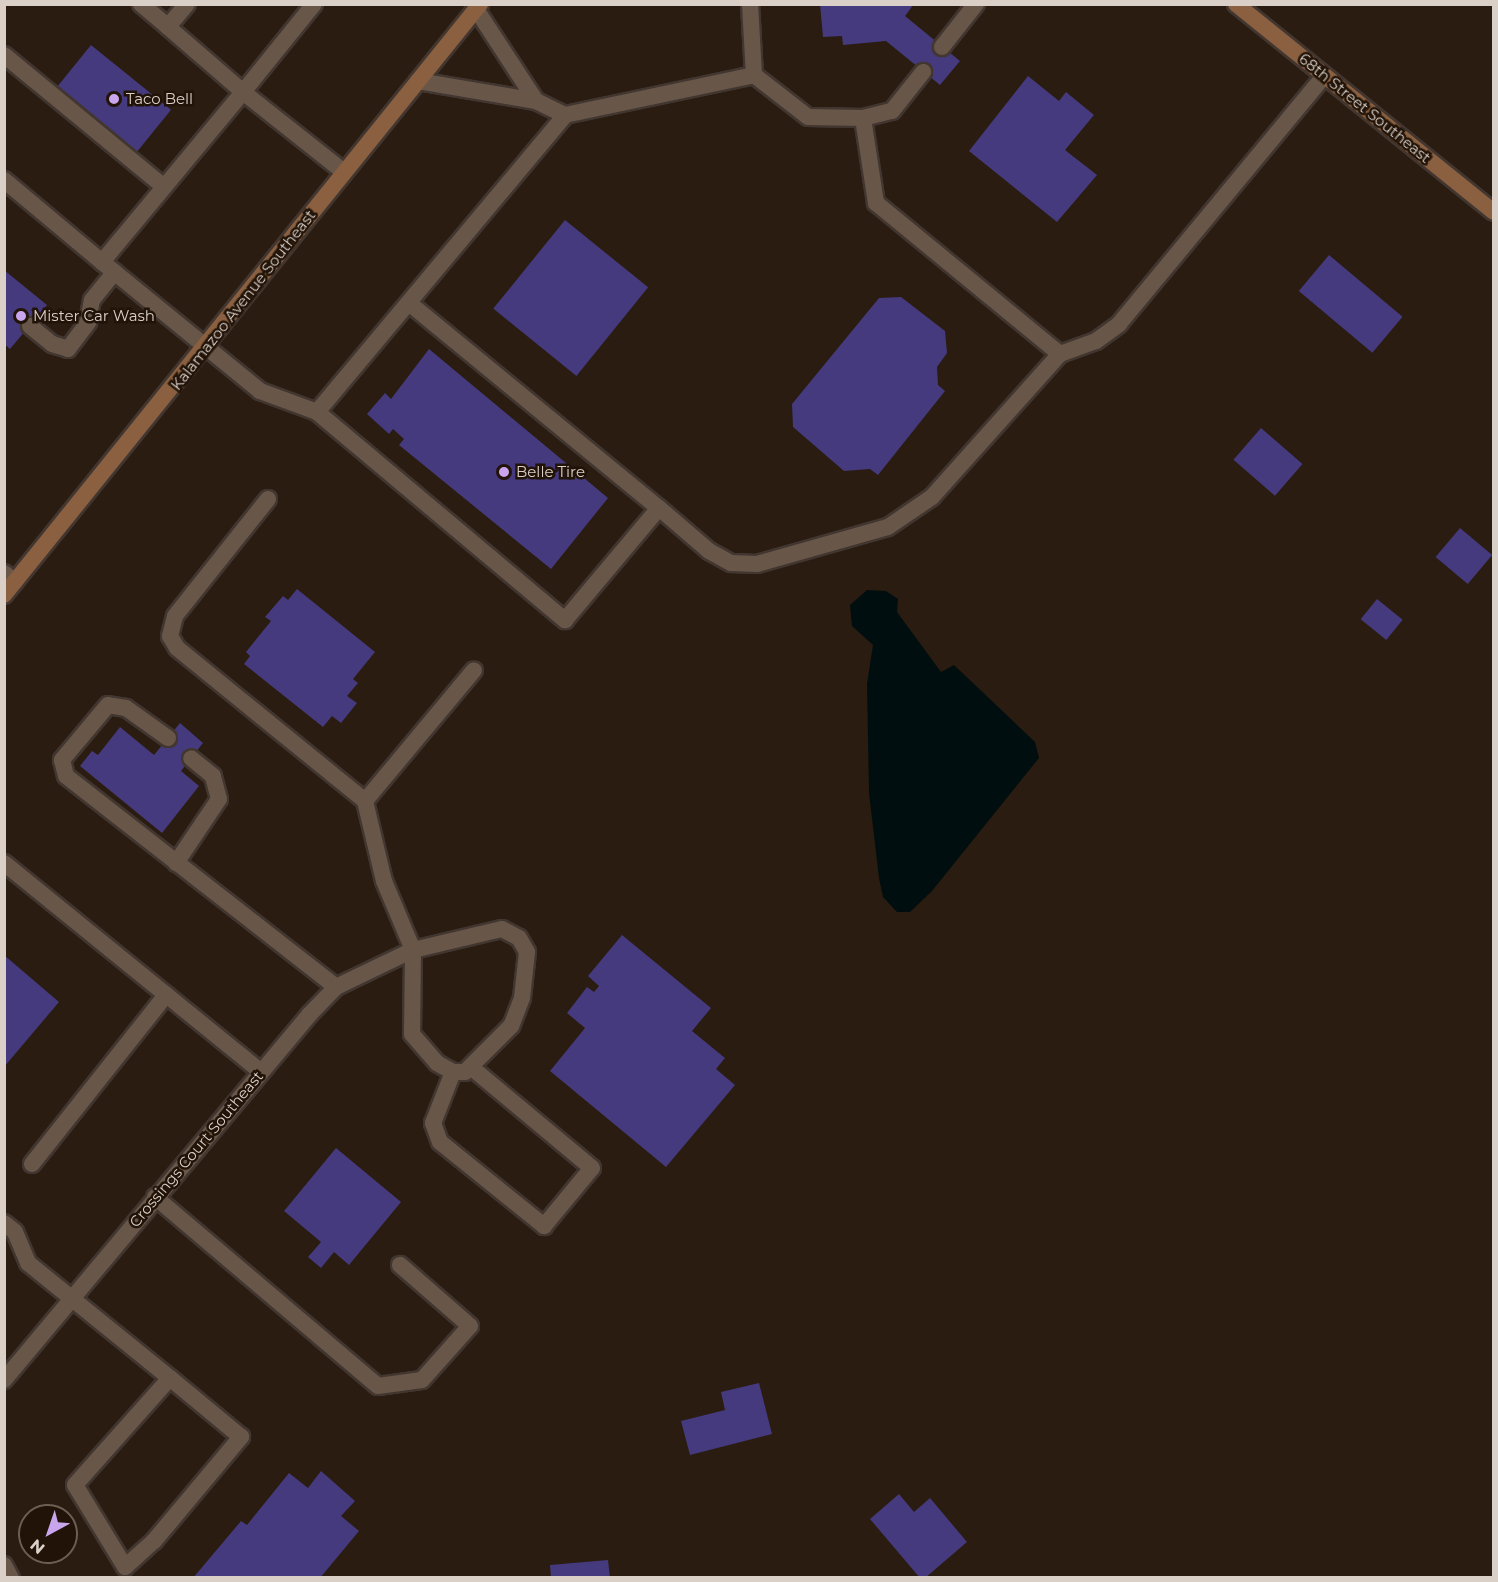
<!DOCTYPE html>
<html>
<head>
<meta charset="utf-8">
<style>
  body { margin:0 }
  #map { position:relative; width:1498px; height:1582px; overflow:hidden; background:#2a1c10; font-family:Montserrat,sans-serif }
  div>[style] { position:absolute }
  .water>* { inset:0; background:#010e0f }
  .building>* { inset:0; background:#443a7d; transform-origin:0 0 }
  .roads { filter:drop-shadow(2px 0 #423630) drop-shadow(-2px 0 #423630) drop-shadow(0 2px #423630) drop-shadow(0 -2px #423630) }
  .service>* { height:16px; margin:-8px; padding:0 8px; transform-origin:8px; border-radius:8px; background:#685749 }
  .minor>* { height:16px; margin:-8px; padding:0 8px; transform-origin:8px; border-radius:8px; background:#685749 }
  .secondary>* { height:16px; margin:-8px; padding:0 8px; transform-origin:8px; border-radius:8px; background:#8a6040 }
  .dots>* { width:16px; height:16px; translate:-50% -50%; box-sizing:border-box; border:3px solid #211307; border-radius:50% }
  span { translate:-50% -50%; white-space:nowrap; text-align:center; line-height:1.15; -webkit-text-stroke:5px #211307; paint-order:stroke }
  .poi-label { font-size:15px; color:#dad0c8 }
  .left { translate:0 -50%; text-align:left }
  .street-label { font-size:15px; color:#dad0c8 }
  .frame { position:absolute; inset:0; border:6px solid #dad0c8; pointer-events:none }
  .north { position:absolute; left:18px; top:1504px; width:60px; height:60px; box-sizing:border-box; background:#211307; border:2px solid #6b5f54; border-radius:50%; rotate:220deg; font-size:16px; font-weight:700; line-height:24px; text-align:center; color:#dad0c8 }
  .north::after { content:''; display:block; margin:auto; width:21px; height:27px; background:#c9a5ee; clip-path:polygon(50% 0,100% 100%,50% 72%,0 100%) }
</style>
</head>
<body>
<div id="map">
  <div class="water">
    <div style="clip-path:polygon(867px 590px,886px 591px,898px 599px,897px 612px,941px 672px,954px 665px,1035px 742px,1039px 758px,932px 891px,910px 912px,897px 912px,883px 897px,879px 878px,869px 793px,867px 684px,873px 645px,852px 626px,850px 605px)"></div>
  </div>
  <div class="building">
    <div style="clip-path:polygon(820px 4px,914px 4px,905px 16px,960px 61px,940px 85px,886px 41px,843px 45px,842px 36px,823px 37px)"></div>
    <div style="left:91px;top:45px;width:103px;height:55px;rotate:39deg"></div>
    <div style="clip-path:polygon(1028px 76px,1059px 101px,1066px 92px,1094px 115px,1065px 150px,1097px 175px,1057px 222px,969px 151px)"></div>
    <div style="left:565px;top:220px;width:107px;height:114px;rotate:39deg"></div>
    <div style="left:1329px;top:255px;width:96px;height:47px;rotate:40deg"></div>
    <div style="clip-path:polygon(4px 270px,47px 305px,10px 349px,4px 344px)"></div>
    <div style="clip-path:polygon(901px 297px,945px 331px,947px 353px,937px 367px,938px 385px,945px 391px,878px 475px,870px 469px,844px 471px,793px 427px,792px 404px,879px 298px)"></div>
    <div style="clip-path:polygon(429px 349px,608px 498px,551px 569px,399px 445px,404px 439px,393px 429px,389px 434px,367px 414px,385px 393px,391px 399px)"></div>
    <div style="left:1261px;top:428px;width:55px;height:42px;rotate:41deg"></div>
    <div style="left:1460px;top:528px;width:42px;height:38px;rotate:40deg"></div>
    <div style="clip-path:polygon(297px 589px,375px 652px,353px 679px,358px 683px,347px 696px,357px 703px,341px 723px,332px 716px,323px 727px,244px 664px,250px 656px,246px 652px,271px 621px,265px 617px,283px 596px,288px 600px)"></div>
    <div style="left:1377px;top:599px;width:33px;height:26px;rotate:39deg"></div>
    <div style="clip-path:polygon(180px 723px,203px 743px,181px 771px,199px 786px,162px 833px,80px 766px,92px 751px,98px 755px,120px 727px,154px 755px)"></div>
    <div style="clip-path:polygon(622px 935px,711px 1008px,692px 1031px,725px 1058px,716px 1069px,735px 1085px,666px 1167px,550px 1071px,585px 1028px,567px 1013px,587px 987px,594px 992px,599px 986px,588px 976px)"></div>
    <div style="clip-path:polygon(4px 955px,59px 1002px,4px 1067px)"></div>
    <div style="clip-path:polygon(336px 1148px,401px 1202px,349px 1265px,334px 1252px,321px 1268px,308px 1257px,321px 1242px,284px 1211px)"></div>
    <div style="clip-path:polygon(759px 1383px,772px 1434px,690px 1455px,681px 1421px,725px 1410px,721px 1392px)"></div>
    <div style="clip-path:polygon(321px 1471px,355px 1501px,341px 1516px,359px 1531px,320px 1578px,193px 1578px,241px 1521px,247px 1525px,289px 1473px,308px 1488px)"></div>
    <div style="clip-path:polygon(899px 1494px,914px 1512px,930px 1498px,967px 1542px,925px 1578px,920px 1578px,870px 1519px)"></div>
    <div style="clip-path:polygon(608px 1560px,610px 1578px,551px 1578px,550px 1565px)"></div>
  </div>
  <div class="roads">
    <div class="service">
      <div style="left:141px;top:4px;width:35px;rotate:40deg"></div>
      <div style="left:187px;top:4px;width:30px;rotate:130deg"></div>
      <div style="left:168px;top:27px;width:99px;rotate:40.9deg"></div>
      <div style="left:243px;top:92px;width:221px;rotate:129.7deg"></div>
      <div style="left:102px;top:262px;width:204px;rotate:39.2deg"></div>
      <div style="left:260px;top:391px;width:61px;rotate:20.2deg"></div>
      <div style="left:317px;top:412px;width:324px;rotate:40deg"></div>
      <div style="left:565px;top:620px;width:146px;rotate:-50deg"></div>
      <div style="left:659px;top:508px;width:66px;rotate:40.7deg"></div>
      <div style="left:709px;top:551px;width:25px;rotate:29deg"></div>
      <div style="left:731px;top:563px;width:26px;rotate:2deg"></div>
      <div style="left:757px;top:564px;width:136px;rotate:-15.8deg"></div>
      <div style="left:888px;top:527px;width:53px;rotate:-34.3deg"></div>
      <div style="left:932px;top:497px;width:192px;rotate:-48.2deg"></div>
      <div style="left:1060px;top:354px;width:38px;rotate:-20deg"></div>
      <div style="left:1096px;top:341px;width:29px;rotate:-36deg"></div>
      <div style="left:1119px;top:324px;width:322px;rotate:-50.4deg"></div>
      <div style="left:314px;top:4px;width:113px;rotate:128.9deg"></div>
      <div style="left:243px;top:92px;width:129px;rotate:38.4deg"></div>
      <div style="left:750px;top:4px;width:71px;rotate:86.8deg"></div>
      <div style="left:476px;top:9px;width:110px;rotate:56.9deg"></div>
      <div style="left:942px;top:47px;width:55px;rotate:-51.7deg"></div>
      <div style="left:4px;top:55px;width:207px;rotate:39.5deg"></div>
      <div style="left:418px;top:81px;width:120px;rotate:9.6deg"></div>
      <div style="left:536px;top:101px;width:32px;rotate:26deg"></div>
      <div style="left:863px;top:118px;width:30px;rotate:-14deg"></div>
      <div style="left:892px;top:111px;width:50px;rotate:-51.5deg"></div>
      <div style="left:4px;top:180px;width:128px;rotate:39.9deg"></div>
      <div style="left:409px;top:303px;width:323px;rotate:39.4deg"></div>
      <div style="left:30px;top:326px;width:28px;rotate:39deg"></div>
      <div style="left:52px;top:344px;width:17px;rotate:17deg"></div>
      <div style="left:68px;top:349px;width:34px;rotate:-53deg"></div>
      <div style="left:88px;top:322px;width:22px;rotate:-80deg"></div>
      <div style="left:92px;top:300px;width:36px;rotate:-51deg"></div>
      <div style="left:317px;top:412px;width:387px;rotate:-50.1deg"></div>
      <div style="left:565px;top:115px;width:193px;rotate:-11.9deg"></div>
      <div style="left:754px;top:75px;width:68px;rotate:37.9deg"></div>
      <div style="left:808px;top:117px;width:55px;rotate:1deg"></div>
      <div style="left:863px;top:118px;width:86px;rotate:81.3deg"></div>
      <div style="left:876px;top:203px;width:238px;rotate:39.4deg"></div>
      <div style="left:268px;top:499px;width:149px;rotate:128.5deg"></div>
      <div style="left:175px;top:616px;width:21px;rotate:104deg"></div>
      <div style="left:170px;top:636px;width:14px;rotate:60deg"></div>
      <div style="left:177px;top:648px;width:242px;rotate:39.1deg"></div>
      <div style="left:4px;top:573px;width:14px;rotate:39deg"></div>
      <div style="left:168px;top:738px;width:52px;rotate:-144.5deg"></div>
      <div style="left:126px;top:708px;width:18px;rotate:-171deg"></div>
      <div style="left:108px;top:705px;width:72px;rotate:129.9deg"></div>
      <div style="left:62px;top:760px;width:16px;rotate:76deg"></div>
      <div style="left:66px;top:776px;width:343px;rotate:38deg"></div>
      <div style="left:4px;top:863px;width:330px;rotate:39.1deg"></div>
      <div style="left:176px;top:863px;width:77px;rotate:-56.1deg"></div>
      <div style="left:219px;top:799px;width:24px;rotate:-105deg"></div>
      <div style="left:213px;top:776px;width:28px;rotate:-141deg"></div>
      <div style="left:413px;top:950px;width:91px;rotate:-13.3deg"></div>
      <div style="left:502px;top:929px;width:19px;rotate:28deg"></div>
      <div style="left:519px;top:938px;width:16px;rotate:60deg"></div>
      <div style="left:527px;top:952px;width:46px;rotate:96.2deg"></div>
      <div style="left:522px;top:998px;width:30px;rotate:111deg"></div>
      <div style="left:511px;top:1026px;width:65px;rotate:135deg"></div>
      <div style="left:465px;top:1072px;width:12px;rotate:180deg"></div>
      <div style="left:453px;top:1072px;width:18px;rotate:-151deg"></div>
      <div style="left:437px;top:1063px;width:38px;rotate:-131deg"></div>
      <div style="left:412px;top:1034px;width:84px;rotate:-89.3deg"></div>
      <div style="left:413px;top:950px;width:75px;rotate:-112.8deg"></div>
      <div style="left:384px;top:881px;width:82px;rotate:-103.4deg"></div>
      <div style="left:365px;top:801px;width:170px;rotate:-50.2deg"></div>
      <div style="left:453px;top:1072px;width:55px;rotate:111.4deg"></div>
      <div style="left:433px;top:1123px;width:20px;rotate:70deg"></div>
      <div style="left:440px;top:1142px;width:134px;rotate:38.9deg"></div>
      <div style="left:544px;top:1226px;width:75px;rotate:-50.4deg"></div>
      <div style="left:592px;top:1168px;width:156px;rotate:-140.2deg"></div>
      <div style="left:32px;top:1164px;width:216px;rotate:-51.6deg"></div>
      <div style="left:155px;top:1197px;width:292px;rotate:40.3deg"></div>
      <div style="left:378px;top:1386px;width:44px;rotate:-7.8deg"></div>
      <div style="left:422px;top:1380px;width:72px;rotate:-48.4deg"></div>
      <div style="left:470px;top:1326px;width:93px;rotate:-138.9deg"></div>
      <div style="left:4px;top:1223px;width:14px;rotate:39deg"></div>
      <div style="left:15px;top:1232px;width:34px;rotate:67deg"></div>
      <div style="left:28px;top:1263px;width:183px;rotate:39deg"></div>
      <div style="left:170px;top:1378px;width:143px;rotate:131.6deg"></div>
      <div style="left:75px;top:1485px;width:96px;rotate:58.6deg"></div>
      <div style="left:125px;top:1567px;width:39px;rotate:-42deg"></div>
      <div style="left:154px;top:1541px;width:136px;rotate:-50.1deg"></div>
      <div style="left:241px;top:1437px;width:92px;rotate:-140.3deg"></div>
    </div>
    <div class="minor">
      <div style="left:4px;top:1380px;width:476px;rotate:-50.1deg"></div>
      <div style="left:309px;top:1015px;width:39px;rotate:-46deg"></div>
      <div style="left:336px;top:987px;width:85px;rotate:-25.7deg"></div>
      <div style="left:4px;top:1565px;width:15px;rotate:62deg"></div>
    </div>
    <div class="secondary">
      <div style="left:1236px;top:4px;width:331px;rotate:38.9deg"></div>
      <div style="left:4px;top:595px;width:759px;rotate:-51.15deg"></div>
    </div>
  </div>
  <div class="dots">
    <div style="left:114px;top:99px;background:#c9a5ee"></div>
    <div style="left:21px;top:316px;background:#c9a5ee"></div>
    <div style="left:504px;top:472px;background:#c9a5ee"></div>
  </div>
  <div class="poi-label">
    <span class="left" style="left:126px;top:99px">Taco Bell</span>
    <span class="left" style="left:33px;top:316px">Mister Car Wash</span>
    <span class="left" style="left:516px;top:472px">Belle Tire</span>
  </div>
  <div class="street-label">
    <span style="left:1365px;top:108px;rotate:39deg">68th Street Southeast</span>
    <span style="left:243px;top:300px;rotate:-52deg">Kalamazoo Avenue Southeast</span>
    <span style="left:196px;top:1149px;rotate:-50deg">Crossings Court Southeast</span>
  </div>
  <div class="frame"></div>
  <div class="north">N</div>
</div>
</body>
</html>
